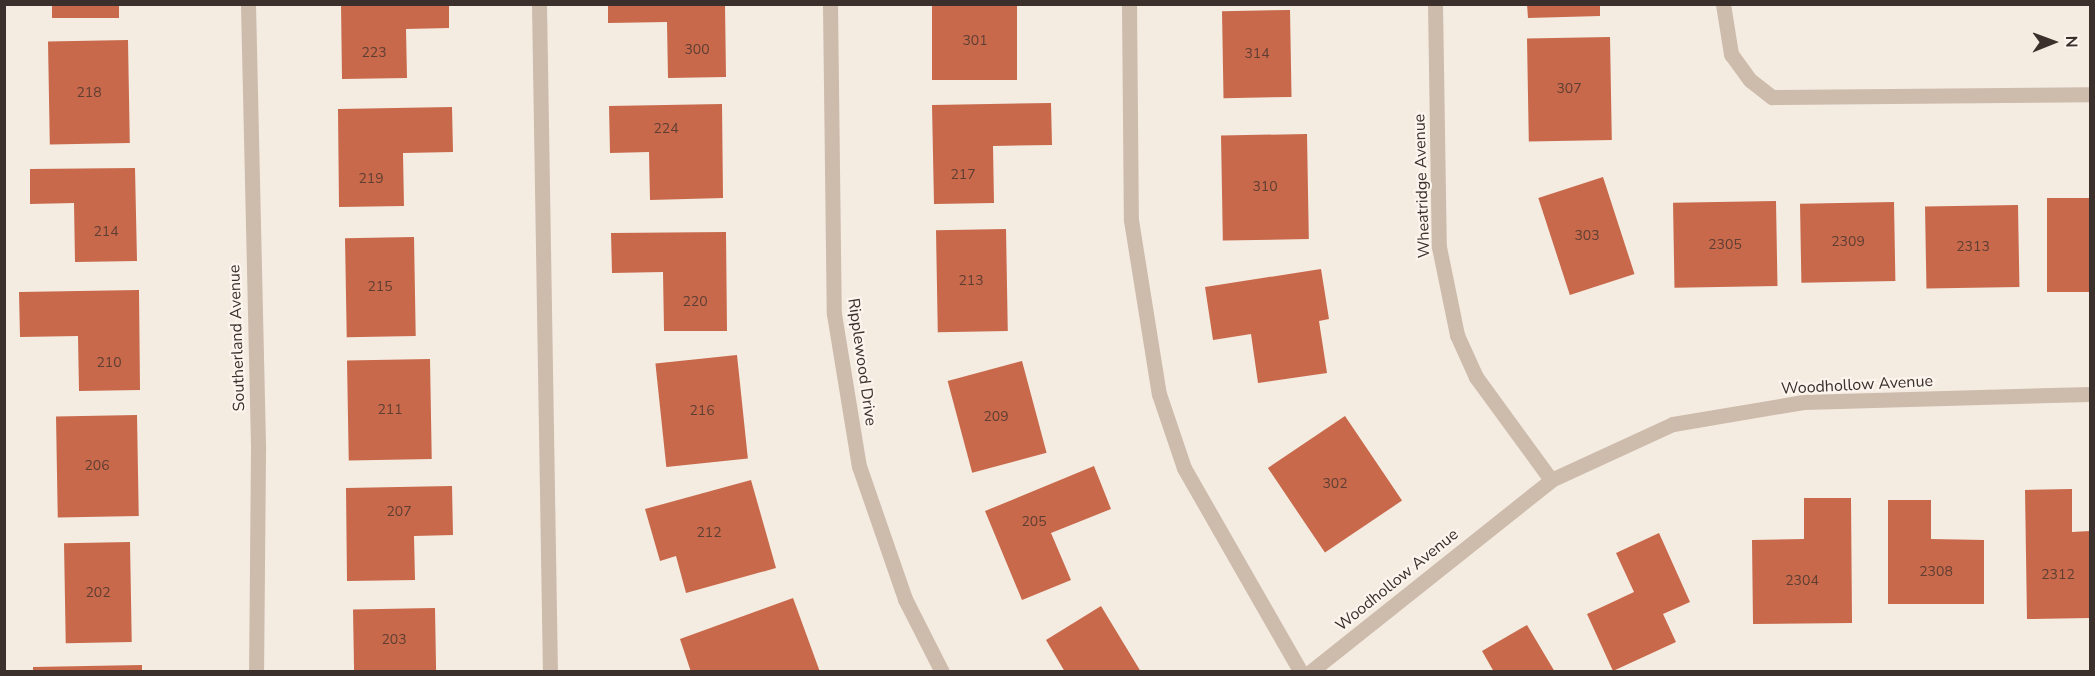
<!DOCTYPE html>
<html>
<head>
<meta charset="utf-8">
<style>
  body { margin:0 }
  #map { position:relative; width:2095px; height:676px; overflow:hidden; background:#f4ebe1; font-family:"Nunito Sans",sans-serif }
  div>[style] { position:absolute }
  .building>* { inset:0; background:#c8694b; transform-origin:0 0 }
  .service>* { height:15px; margin:-7.5px; padding:0 7.5px; transform-origin:7.5px; border-radius:7.5px; background:#cdbbac }
  .minor>* { height:15px; margin:-7.5px; padding:0 7.5px; transform-origin:7.5px; border-radius:7.5px; background:#cdbbac }
  span { translate:-50% -50%; white-space:nowrap; text-align:center; line-height:1.15; -webkit-text-stroke:4.5px #fbf5ee; paint-order:stroke }
  .number-label { font-size:14px; color:#5e3e33 }
  .number-label span { -webkit-text-stroke-width:0 }
  .street-label { font-size:16px; color:#3b302b }
  .frame { position:absolute; inset:0; border:6px solid #3b302b; pointer-events:none }
  .north { position:absolute; left:2023px; top:12px; width:60px; height:60px; -webkit-text-stroke:4px #fbf5ee; paint-order:stroke; rotate:89deg; font-size:16px; font-weight:700; line-height:24px; text-align:center; color:#3b302b }
  .north::after { content:''; display:block; margin:auto; width:21px; height:27px; background:#3b302b; clip-path:polygon(50% 0,100% 100%,50% 72%,0 100%) }
</style>
</head>
<body>
<div id="map">
  <div class="building">
    <div style="left:52px;top:4px;width:67px;height:14px"></div>
    <div style="clip-path:polygon(341px 4px,449px 4px,449px 28px,406px 29px,407px 78px,342px 79px)"></div>
    <div style="clip-path:polygon(608px 4px,725px 4px,726px 77px,668px 78px,667px 22px,608px 23px)"></div>
    <div style="clip-path:polygon(1527px 4px,1600px 4px,1600px 16px,1528px 18px)"></div>
    <div style="left:932px;top:5px;width:85px;height:75px"></div>
    <div style="left:1290px;top:10px;width:87px;height:68px;rotate:89deg"></div>
    <div style="left:1610px;top:37px;width:103px;height:83px;rotate:89deg"></div>
    <div style="left:128px;top:40px;width:103px;height:80px;rotate:89deg"></div>
    <div style="clip-path:polygon(1051px 103px,1052px 145px,993px 146px,994px 203px,934px 204px,932px 105px)"></div>
    <div style="clip-path:polygon(722px 104px,723px 198px,650px 200px,649px 152px,610px 153px,609px 106px)"></div>
    <div style="clip-path:polygon(452px 107px,453px 152px,403px 153px,404px 206px,339px 207px,338px 109px)"></div>
    <div style="left:1307px;top:134px;width:105px;height:86px;rotate:89deg"></div>
    <div style="clip-path:polygon(135px 168px,137px 261px,75px 262px,74px 203px,30px 204px,30px 169px)"></div>
    <div style="left:1603px;top:177px;width:102px;height:68px;rotate:72deg"></div>
    <div style="left:2047px;top:198px;width:43px;height:94px"></div>
    <div style="left:1776px;top:201px;width:85px;height:103px;rotate:89deg"></div>
    <div style="left:1894px;top:202px;width:79px;height:94px;rotate:89deg"></div>
    <div style="left:2018px;top:205px;width:82px;height:93px;rotate:89deg"></div>
    <div style="left:1006px;top:229px;width:102px;height:70px;rotate:89deg"></div>
    <div style="clip-path:polygon(726px 232px,727px 331px,664px 331px,663px 272px,612px 273px,611px 233px)"></div>
    <div style="left:414px;top:237px;width:99px;height:69px;rotate:89deg"></div>
    <div style="clip-path:polygon(1321px 269px,1329px 319px,1319px 321px,1327px 373px,1258px 383px,1251px 334px,1213px 340px,1205px 287px)"></div>
    <div style="clip-path:polygon(139px 290px,140px 390px,79px 391px,78px 336px,20px 337px,19px 292px)"></div>
    <div style="left:737px;top:355px;width:104px;height:82px;rotate:84deg"></div>
    <div style="left:430px;top:359px;width:100px;height:83px;rotate:89deg"></div>
    <div style="left:1022px;top:361px;width:95px;height:77px;rotate:75deg"></div>
    <div style="left:137px;top:415px;width:101px;height:81px;rotate:89deg"></div>
    <div style="left:1345px;top:416px;width:102px;height:93px;rotate:56deg"></div>
    <div style="clip-path:polygon(1094px 466px,1111px 509px,1051px 533px,1071px 580px,1022px 600px,985px 511px)"></div>
    <div style="clip-path:polygon(751px 480px,776px 568px,686px 593px,676px 556px,660px 561px,645px 509px)"></div>
    <div style="clip-path:polygon(452px 486px,453px 535px,414px 536px,415px 580px,347px 581px,346px 488px)"></div>
    <div style="clip-path:polygon(2072px 489px,2072px 532px,2090px 531px,2090px 618px,2027px 619px,2025px 490px)"></div>
    <div style="clip-path:polygon(1804px 498px,1851px 498px,1852px 623px,1753px 624px,1752px 540px,1804px 539px)"></div>
    <div style="clip-path:polygon(1888px 500px,1931px 500px,1931px 539px,1984px 540px,1984px 604px,1888px 604px)"></div>
    <div style="clip-path:polygon(1659px 533px,1690px 602px,1663px 614px,1676px 642px,1613px 671px,1587px 614px,1634px 592px,1616px 553px)"></div>
    <div style="left:130px;top:542px;width:100px;height:66px;rotate:89deg"></div>
    <div style="clip-path:polygon(793px 598px,820px 672px,691px 672px,680px 639px)"></div>
    <div style="clip-path:polygon(1101px 606px,1141px 672px,1065px 672px,1046px 640px)"></div>
    <div style="left:435px;top:608px;width:64px;height:82px;rotate:89deg"></div>
    <div style="clip-path:polygon(1527px 625px,1555px 672px,1494px 672px,1482px 651px)"></div>
    <div style="clip-path:polygon(142px 665px,142px 672px,33px 672px,33px 667px)"></div>
  </div>
  <div class="service">
    <div style="left:539px;top:4px;width:668px;rotate:89.06deg"></div>
    <div style="left:1129px;top:4px;width:216px;rotate:89.5deg"></div>
    <div style="left:1131px;top:220px;width:176px;rotate:80.9deg"></div>
    <div style="left:1159px;top:394px;width:78px;rotate:71.3deg"></div>
    <div style="left:1184px;top:468px;width:235px;rotate:60.2deg"></div>
    <div style="left:1723px;top:4px;width:51px;rotate:80.9deg"></div>
    <div style="left:1731px;top:54px;width:32px;rotate:54deg"></div>
    <div style="left:1750px;top:80px;width:28px;rotate:38deg"></div>
    <div style="left:1772px;top:97px;width:318px;rotate:-0.5deg"></div>
  </div>
  <div class="minor">
    <div style="left:248px;top:4px;width:446px;rotate:88.7deg"></div>
    <div style="left:258px;top:450px;width:222px;rotate:90.5deg"></div>
    <div style="left:830px;top:4px;width:310px;rotate:89.3deg"></div>
    <div style="left:834px;top:314px;width:154px;rotate:80.7deg"></div>
    <div style="left:859px;top:466px;width:141px;rotate:70.9deg"></div>
    <div style="left:905px;top:599px;width:82px;rotate:63.1deg"></div>
    <div style="left:1435px;top:4px;width:243px;rotate:89.1deg"></div>
    <div style="left:1439px;top:247px;width:90px;rotate:78.4deg"></div>
    <div style="left:1457px;top:335px;width:46px;rotate:65.7deg"></div>
    <div style="left:1476px;top:377px;width:127px;rotate:53.9deg"></div>
    <div style="left:1310px;top:672px;width:308px;rotate:-38.5deg"></div>
    <div style="left:1551px;top:480px;width:134px;rotate:-24.7deg"></div>
    <div style="left:1673px;top:424px;width:132px;rotate:-9.6deg"></div>
    <div style="left:1803px;top:402px;width:287px;rotate:-1.6deg"></div>
  </div>
  <div class="number-label">
    <span style="left:975px;top:41px">301</span>
    <span style="left:697px;top:50px">300</span>
    <span style="left:374px;top:53px">223</span>
    <span style="left:1257px;top:54px">314</span>
    <span style="left:1569px;top:89px">307</span>
    <span style="left:89px;top:93px">218</span>
    <span style="left:666px;top:129px">224</span>
    <span style="left:963px;top:175px">217</span>
    <span style="left:371px;top:179px">219</span>
    <span style="left:1265px;top:187px">310</span>
    <span style="left:106px;top:232px">214</span>
    <span style="left:1587px;top:236px">303</span>
    <span style="left:1848px;top:242px">2309</span>
    <span style="left:1725px;top:245px">2305</span>
    <span style="left:1973px;top:247px">2313</span>
    <span style="left:971px;top:281px">213</span>
    <span style="left:380px;top:287px">215</span>
    <span style="left:695px;top:302px">220</span>
    <span style="left:109px;top:363px">210</span>
    <span style="left:390px;top:410px">211</span>
    <span style="left:702px;top:411px">216</span>
    <span style="left:996px;top:417px">209</span>
    <span style="left:97px;top:466px">206</span>
    <span style="left:1335px;top:484px">302</span>
    <span style="left:399px;top:512px">207</span>
    <span style="left:1034px;top:522px">205</span>
    <span style="left:709px;top:533px">212</span>
    <span style="left:1936px;top:572px">2308</span>
    <span style="left:2058px;top:575px">2312</span>
    <span style="left:1802px;top:581px">2304</span>
    <span style="left:98px;top:593px">202</span>
    <span style="left:394px;top:640px">203</span>
  </div>
  <div class="street-label">
    <span style="left:1422px;top:186px;rotate:-92deg">Wheatridge Avenue</span>
    <span style="left:237px;top:338px;rotate:-92deg">Southerland Avenue</span>
    <span style="left:862px;top:362px;rotate:82deg">Ripplewood Drive</span>
    <span style="left:1857px;top:385px;rotate:-3deg">Woodhollow Avenue</span>
    <span style="left:1397px;top:580px;rotate:-39deg">Woodhollow Avenue</span>
  </div>
  <div class="frame"></div>
  <div class="north">N</div>
</div>
</body>
</html>
